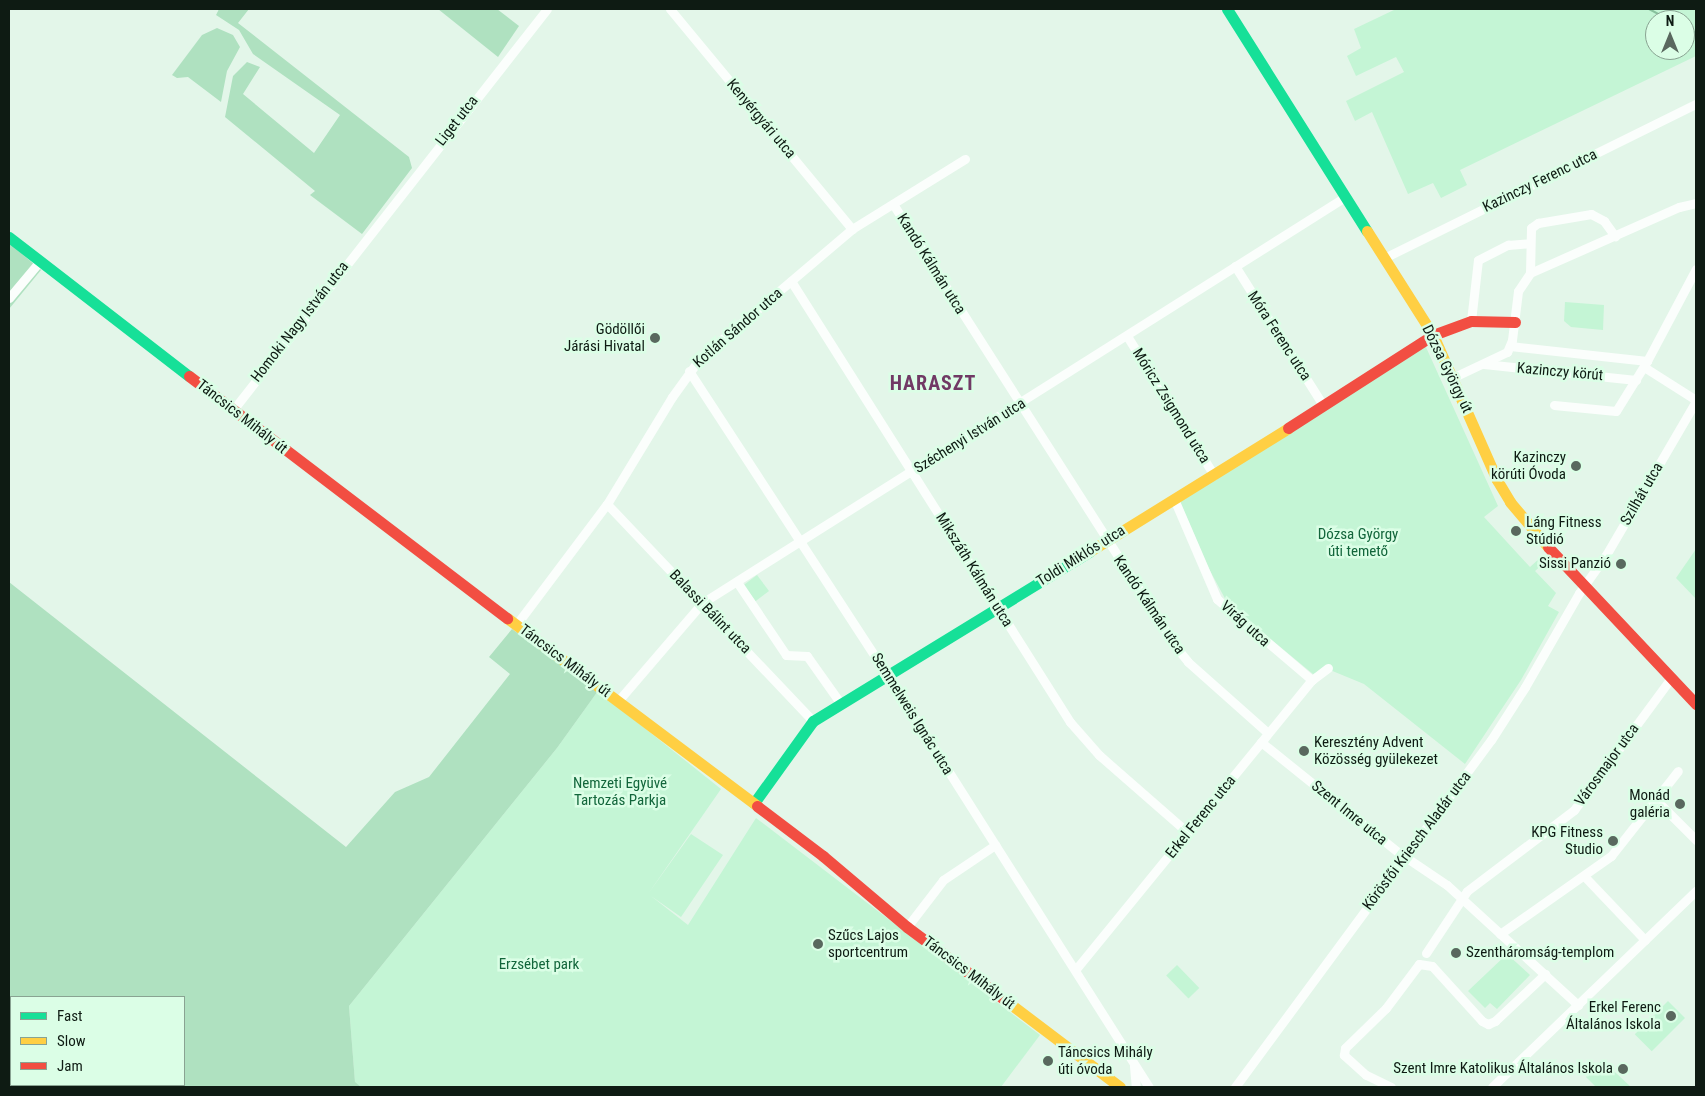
<!DOCTYPE html>
<html>
<head>
<meta charset="utf-8">
<style>
  body { margin:0 }
  #map { position:relative; width:1705px; height:1096px; overflow:hidden; background:#e3f6e9; font-family:"Roboto Condensed",sans-serif }
  div>[style] { position:absolute }
  .green>* { inset:0; background:#c4f5d5; transform-origin:0 0 }
  .forest>* { inset:0; background:#afe1c0 }
  .stream>* { height:2px; margin:-1px; padding:0 1px; transform-origin:1px; border-radius:1px; background:#88c19d }
  .street>* { height:9px; margin:-4.5px; padding:0 4.5px; transform-origin:4.5px; border-radius:4.5px; background:#fbfefc }
  .fast>* { height:11px; margin:-5.5px; padding:0 5.5px; transform-origin:5.5px; border-radius:5.5px; background:#16e098 }
  .slow>* { height:11px; margin:-5.5px; padding:0 5.5px; transform-origin:5.5px; border-radius:5.5px; background:#ffcf43 }
  .jam>* { height:11px; margin:-5.5px; padding:0 5.5px; transform-origin:5.5px; border-radius:5.5px; background:#f24e42 }
  .dots>* { width:14px; height:14px; translate:-50% -50%; box-sizing:border-box; border:2px solid #dbfee6; border-radius:50% }
  span { translate:-50% -50%; white-space:nowrap; text-align:center; line-height:1.15; -webkit-text-stroke:5px #dbfee6; paint-order:stroke }
  .street-label { font-size:15px; color:#0e1b13 }
  .poi-label { font-size:15px; color:#0e1b13 }
  .right { translate:-100% -50%; text-align:right }
  .left { translate:0 -50%; text-align:left }
  .park-label { font-size:15px; color:#12663b }
  .district-label { font-size:20px; color:#713965; font-weight:700; letter-spacing:1px }
  .frame { position:absolute; inset:0; border:10px solid #0e1b13; pointer-events:none }
  .legend { position:absolute; left:10px; top:996px; width:175px; height:90px; box-sizing:border-box; background:#dbfee6; border:1px solid #89a392; margin:0; padding:6px 9px; list-style:none; font-size:15px; color:#0e1b13 }
  .legend li { display:flex; align-items:center; gap:10px; height:25px }
  .legend b { width:25px; border:1px solid #89a392 }
  .north { position:absolute; left:1645px; top:10px; width:50px; height:50px; box-sizing:border-box; background:#dbfee6; border:1px solid #89a392; border-radius:50%; rotate:0deg; font-size:14px; font-weight:700; line-height:20px; text-align:center; color:#0e1b13 }
  .north::after { content:''; display:block; margin:auto; width:18px; height:22px; background:#59685e; clip-path:polygon(50% 0,100% 100%,50% 72%,0 100%) }
</style>
</head>
<body>
<div id="map">
  <div class="green">
    <div style="clip-path:polygon(evenodd,1396px 9px,1696px 9px,1696px 56px,1460px 170px,1467px 185px,1441px 198px,1433px 183px,1408px 194px,1372px 112px,1355px 121px,1346px 101px,1404px 72px,1396px 57px,1356px 76px,1347px 56px,1361px 48px,1354px 29px,1396px 9px,1655px 20px,1685px 20px,1685px 50px,1655px 50px,1655px 20px)"></div>
    <div style="clip-path:polygon(1565px 302px,1604px 305px,1603px 330px,1571px 327px,1564px 321px)"></div>
    <div style="clip-path:polygon(1425px 345px,1498px 506px,1484px 517px,1530px 567px,1541px 557px,1545px 562px,1535px 571px,1556px 593px,1548px 606px,1559px 612px,1521px 680px,1465px 764px,1364px 684px,1330px 670px,1313px 674px,1228px 604px,1208px 567px,1180px 502px)"></div>
    <div style="clip-path:polygon(1696px 549px,1696px 599px,1676px 578px)"></div>
    <div style="left:757px;top:575px;width:20px;height:17px;rotate:53deg"></div>
    <div style="clip-path:polygon(598px 691px,721px 789px,648px 894px,691px 834px,723px 855px,681px 917px,651px 896px,688px 925px,756px 818px,1040px 1035px,1001px 1087px,361px 1087px,355px 1083px,349px 1006px,557px 748px)"></div>
    <div style="clip-path:polygon(1507px 954px,1530px 975px,1497px 1009px,1490px 1003px,1485px 1008px,1468px 991px)"></div>
    <div style="left:1177px;top:965px;width:32px;height:15px;rotate:46deg"></div>
    <div style="left:1668px;top:1001px;width:24px;height:47px;rotate:45deg"></div>
    <div style="clip-path:polygon(1602px 1060px,1631px 1087px,1596px 1087px,1586px 1077px)"></div>
  </div>
  <div class="forest">
    <div style="clip-path:polygon(219px 9px,249px 9px,238px 23px,409px 157px,412px 168px,362px 234px,310px 195px,315px 191px,225px 117px,233px 76px,247px 62px,260px 67px,243px 94px,314px 153px,340px 115px,253px 54px,239px 30px,216px 15px)"></div>
    <div style="clip-path:polygon(438px 9px,497px 9px,519px 26px,498px 57px)"></div>
    <div style="clip-path:polygon(217px 28px,233px 35px,240px 47px,227px 71px,221px 102px,188px 77px,177px 78px,172px 75px,202px 35px)"></div>
    <div style="clip-path:polygon(9px 243px,41px 270px,9px 309px)"></div>
    <div style="clip-path:polygon(evenodd,9px 582px,346px 847px,395px 792px,429px 777px,510px 674px,489px 657px,512px 629px,598px 691px,557px 748px,349px 1006px,355px 1082px,361px 1087px,9px 1087px,9px 582px,11px 997px,184px 997px,184px 1085px,11px 1085px,11px 997px)"></div>
  </div>
  <div class="stream">
    <div style="left:1649px;top:9px;width:24px;rotate:28deg"></div>
    <div style="left:1685px;top:28px;width:12px;rotate:24deg"></div>
  </div>
  <div class="street">
    <div style="left:670px;top:9px;width:286px;rotate:50.4deg"></div>
    <div style="left:893px;top:204px;width:526px;rotate:57.43deg"></div>
    <div style="left:1176px;top:647px;width:19px;rotate:51deg"></div>
    <div style="left:1188px;top:662px;width:107px;rotate:41.6deg"></div>
    <div style="left:1384px;top:258px;width:348px;rotate:-26.3deg"></div>
    <div style="left:1235px;top:266px;width:165px;rotate:57.7deg"></div>
    <div style="left:1530px;top:273px;width:45px;rotate:-88.7deg"></div>
    <div style="left:1531px;top:228px;width:9px;rotate:-36deg"></div>
    <div style="left:1538px;top:223px;width:54px;rotate:-9.6deg"></div>
    <div style="left:1591px;top:214px;width:15px;rotate:28deg"></div>
    <div style="left:1604px;top:221px;width:19px;rotate:54deg"></div>
    <div style="left:791px;top:281px;width:522px;rotate:57.68deg"></div>
    <div style="left:1070px;top:722px;width:44px;rotate:48.7deg"></div>
    <div style="left:1099px;top:755px;width:118px;rotate:41.2deg"></div>
    <div style="left:9px;top:298px;width:48px;rotate:-50deg"></div>
    <div style="left:1471px;top:321px;width:61px;rotate:-83.5deg"></div>
    <div style="left:1478px;top:260px;width:34px;rotate:-27deg"></div>
    <div style="left:1508px;top:245px;width:21px;rotate:-5deg"></div>
    <div style="left:1127px;top:336px;width:164px;rotate:58deg"></div>
    <div style="left:1510px;top:346px;width:138px;rotate:6.2deg"></div>
    <div style="left:1484px;top:364px;width:153px;rotate:6deg"></div>
    <div style="left:1644px;top:367px;width:62px;rotate:32.4deg"></div>
    <div style="left:689px;top:371px;width:364px;rotate:56.9deg"></div>
    <div style="left:888px;top:676px;width:487px;rotate:57.6deg"></div>
    <div style="left:1454px;top:377px;width:59px;rotate:-25.3deg"></div>
    <div style="left:1507px;top:352px;width:13px;rotate:-67deg"></div>
    <div style="left:1512px;top:340px;width:49px;rotate:-83deg"></div>
    <div style="left:1518px;top:291px;width:22px;rotate:-56deg"></div>
    <div style="left:1530px;top:273px;width:163px;rotate:-23.9deg"></div>
    <div style="left:1679px;top:207px;width:17px;rotate:-13deg"></div>
    <div style="left:1554px;top:405px;width:62px;rotate:5.5deg"></div>
    <div style="left:1616px;top:411px;width:59px;rotate:-58.2deg"></div>
    <div style="left:1647px;top:361px;width:104px;rotate:-62deg"></div>
    <div style="left:233px;top:410px;width:509px;rotate:-51.94deg"></div>
    <div style="left:1174px;top:499px;width:109px;rotate:66.7deg"></div>
    <div style="left:1217px;top:599px;width:125px;rotate:40.5deg"></div>
    <div style="left:607px;top:504px;width:299px;rotate:46.5deg"></div>
    <div style="left:737px;top:582px;width:88px;rotate:56.1deg"></div>
    <div style="left:786px;top:655px;width:21px;rotate:3deg"></div>
    <div style="left:807px;top:656px;width:59px;rotate:54.7deg"></div>
    <div style="left:516px;top:625px;width:151px;rotate:-53.1deg"></div>
    <div style="left:607px;top:504px;width:125px;rotate:-58.7deg"></div>
    <div style="left:672px;top:397px;width:48px;rotate:-54.3deg"></div>
    <div style="left:700px;top:358px;width:199px;rotate:-40.3deg"></div>
    <div style="left:852px;top:229px;width:133px;rotate:-31.8deg"></div>
    <div style="left:618px;top:701px;width:129px;rotate:-49.4deg"></div>
    <div style="left:702px;top:603px;width:760px;rotate:-32.27deg"></div>
    <div style="left:1261px;top:742px;width:176px;rotate:38.8deg"></div>
    <div style="left:1398px;top:852px;width:59px;rotate:34deg"></div>
    <div style="left:1447px;top:885px;width:178px;rotate:42.5deg"></div>
    <div style="left:1656px;top:800px;width:57px;rotate:45deg"></div>
    <div style="left:1585px;top:877px;width:87px;rotate:46.4deg"></div>
    <div style="left:907px;top:927px;width:59px;rotate:-52.5deg"></div>
    <div style="left:943px;top:880px;width:63px;rotate:-33.9deg"></div>
    <div style="left:1500px;top:934px;width:136px;rotate:-35.1deg"></div>
    <div style="left:1611px;top:856px;width:108px;rotate:-51.8deg"></div>
    <div style="left:1426px;top:953px;width:74px;rotate:-56.5deg"></div>
    <div style="left:1467px;top:891px;width:134px;rotate:-37.1deg"></div>
    <div style="left:1574px;top:810px;width:164px;rotate:-53.7deg"></div>
    <div style="left:1076px;top:969px;width:373px;rotate:-50.8deg"></div>
    <div style="left:1312px;top:680px;width:20px;rotate:-37deg"></div>
    <div style="left:1134px;top:1066px;width:21px;rotate:85deg"></div>
    <div style="left:1235px;top:1087px;width:431px;rotate:-53.6deg"></div>
    <div style="left:1491px;top:740px;width:63px;rotate:-57.3deg"></div>
    <div style="left:1525px;top:687px;width:108px;rotate:-60.1deg"></div>
    <div style="left:1579px;top:593px;width:47px;rotate:-54.6deg"></div>
    <div style="left:1606px;top:555px;width:178px;rotate:-59.7deg"></div>
    <div style="left:1391px;top:1087px;width:28px;rotate:-154deg"></div>
    <div style="left:1366px;top:1075px;width:30px;rotate:-138deg"></div>
    <div style="left:1344px;top:1055px;width:7px;rotate:-82deg"></div>
    <div style="left:1345px;top:1048px;width:57px;rotate:-44.3deg"></div>
    <div style="left:1386px;top:1008px;width:55px;rotate:-53.1deg"></div>
    <div style="left:1419px;top:964px;width:13px;rotate:9deg"></div>
    <div style="left:1432px;top:966px;width:74px;rotate:47.7deg"></div>
    <div style="left:1482px;top:1021px;width:7px;rotate:27deg"></div>
    <div style="left:1488px;top:1024px;width:8px;rotate:-23deg"></div>
    <div style="left:1495px;top:1021px;width:69px;rotate:-43.2deg"></div>
    <div style="left:1492px;top:1087px;width:283px;rotate:-43.9deg"></div>
  </div>
  <div class="fast">
    <div style="left:1227px;top:9px;width:262px;rotate:57.8deg"></div>
    <div style="left:9px;top:237px;width:227px;rotate:37.7deg"></div>
    <div style="left:754px;top:803px;width:101px;rotate:-54.3deg"></div>
    <div style="left:813px;top:721px;width:325px;rotate:-31.5deg"></div>
  </div>
  <div class="slow">
    <div style="left:1367px;top:231px;width:123px;rotate:57.6deg"></div>
    <div style="left:1433px;top:335px;width:158px;rotate:66.2deg"></div>
    <div style="left:1497px;top:480px;width:26px;rotate:59deg"></div>
    <div style="left:1510px;top:502px;width:59px;rotate:49.8deg"></div>
    <div style="left:1090px;top:551px;width:233px;rotate:-31.8deg"></div>
    <div style="left:507px;top:618px;width:313px;rotate:36.9deg"></div>
    <div style="left:1009px;top:1003px;width:139px;rotate:37.1deg"></div>
  </div>
  <div class="jam">
    <div style="left:189px;top:376px;width:400px;rotate:37.3deg"></div>
    <div style="left:1288px;top:428px;width:172px;rotate:-32.7deg"></div>
    <div style="left:1433px;top:335px;width:40px;rotate:-20.2deg"></div>
    <div style="left:1471px;top:321px;width:44px;rotate:1.3deg"></div>
    <div style="left:1548px;top:547px;width:216px;rotate:46.7deg"></div>
    <div style="left:757px;top:806px;width:83px;rotate:37.1deg"></div>
    <div style="left:823px;top:856px;width:110px;rotate:40.2deg"></div>
    <div style="left:907px;top:927px;width:127px;rotate:36.7deg"></div>
  </div>
  <div class="dots">
    <div style="left:655px;top:338px;background:#59685e"></div>
    <div style="left:1576px;top:466px;background:#59685e"></div>
    <div style="left:1516px;top:531px;background:#59685e"></div>
    <div style="left:1621px;top:564px;background:#59685e"></div>
    <div style="left:1304px;top:751px;background:#59685e"></div>
    <div style="left:1680px;top:804px;background:#59685e"></div>
    <div style="left:1613px;top:841px;background:#59685e"></div>
    <div style="left:818px;top:944px;background:#59685e"></div>
    <div style="left:1456px;top:953px;background:#59685e"></div>
    <div style="left:1671px;top:1016px;background:#59685e"></div>
    <div style="left:1048px;top:1061px;background:#59685e"></div>
    <div style="left:1623px;top:1069px;background:#59685e"></div>
  </div>
  <div class="street-label">
    <span style="left:761px;top:119px;rotate:50deg">Kenyérgyári utca</span>
    <span style="left:457px;top:121px;rotate:-52deg">Liget utca</span>
    <span style="left:1540px;top:181px;rotate:-26deg">Kazinczy Ferenc utca</span>
    <span style="left:931px;top:264px;rotate:58deg">Kandó Kálmán utca</span>
    <span style="left:300px;top:322px;rotate:-52deg">Homoki Nagy István utca</span>
    <span style="left:738px;top:328px;rotate:-41deg">Kotlán Sándor utca</span>
    <span style="left:1279px;top:336px;rotate:57deg">Móra Ferenc utca</span>
    <span style="left:1447px;top:369px;rotate:64deg">Dózsa György út</span>
    <span style="left:1560px;top:372px;rotate:5deg">Kazinczy körút</span>
    <span style="left:1171px;top:406px;rotate:58deg">Móricz Zsigmond utca</span>
    <span style="left:242px;top:417px;rotate:38deg">Táncsics Mihály út</span>
    <span style="left:970px;top:436px;rotate:-32deg">Széchenyi István utca</span>
    <span style="left:1642px;top:494px;rotate:-60deg">Szilhát utca</span>
    <span style="left:1081px;top:556px;rotate:-32deg">Toldi Miklós utca</span>
    <span style="left:974px;top:570px;rotate:58deg">Mikszáth Kálmán utca</span>
    <span style="left:1149px;top:605px;rotate:56deg">Kandó Kálmán utca</span>
    <span style="left:710px;top:612px;rotate:46deg">Balassi Bálint utca</span>
    <span style="left:1245px;top:624px;rotate:42deg">Virág utca</span>
    <span style="left:565px;top:661px;rotate:37deg">Táncsics Mihály út</span>
    <span style="left:912px;top:714px;rotate:58deg">Semmelweis Ignác utca</span>
    <span style="left:1607px;top:765px;rotate:-54deg">Városmajor utca</span>
    <span style="left:1349px;top:813px;rotate:39deg">Szent Imre utca</span>
    <span style="left:1201px;top:817px;rotate:-51deg">Erkel Ferenc utca</span>
    <span style="left:1417px;top:841px;rotate:-53deg">Körösfői Kriesch Aladár utca</span>
    <span style="left:969px;top:973px;rotate:37deg">Táncsics Mihály út</span>
  </div>
  <div class="poi-label">
    <span class="right" style="left:645px;top:338px">Gödöllői<br>Járási Hivatal</span>
    <span class="right" style="left:1566px;top:466px">Kazinczy<br>körúti Óvoda</span>
    <span class="left" style="left:1526px;top:531px">Láng Fitness<br>Stúdió</span>
    <span class="right" style="left:1611px;top:564px">Sissi Panzió</span>
    <span class="left" style="left:1314px;top:751px">Keresztény Advent<br>Közösség gyülekezet</span>
    <span class="right" style="left:1670px;top:804px">Monád<br>galéria</span>
    <span class="right" style="left:1603px;top:841px">KPG Fitness<br>Studio</span>
    <span class="left" style="left:828px;top:944px">Szűcs Lajos<br>sportcentrum</span>
    <span class="left" style="left:1466px;top:953px">Szentháromság-templom</span>
    <span class="right" style="left:1661px;top:1016px">Erkel Ferenc<br>Általános Iskola</span>
    <span class="left" style="left:1058px;top:1061px">Táncsics Mihály<br>úti óvoda</span>
    <span class="right" style="left:1613px;top:1069px">Szent Imre Katolikus Általános Iskola</span>
  </div>
  <div class="park-label">
    <span style="left:1358px;top:543px">Dózsa György<br>úti temető</span>
    <span style="left:620px;top:792px">Nemzeti Együvé<br>Tartozás Parkja</span>
    <span style="left:539px;top:965px">Erzsébet park</span>
  </div>
  <div class="district-label">
    <span style="left:933px;top:383px">HARASZT</span>
  </div>
  <div class="frame"></div>
  <ul class="legend">
  <li><b style="height:6px;background:#16e098"></b>Fast</li>
  <li><b style="height:6px;background:#ffcf43"></b>Slow</li>
  <li><b style="height:6px;background:#f24e42"></b>Jam</li>
  </ul>
  <div class="north">N</div>
</div>
</body>
</html>
